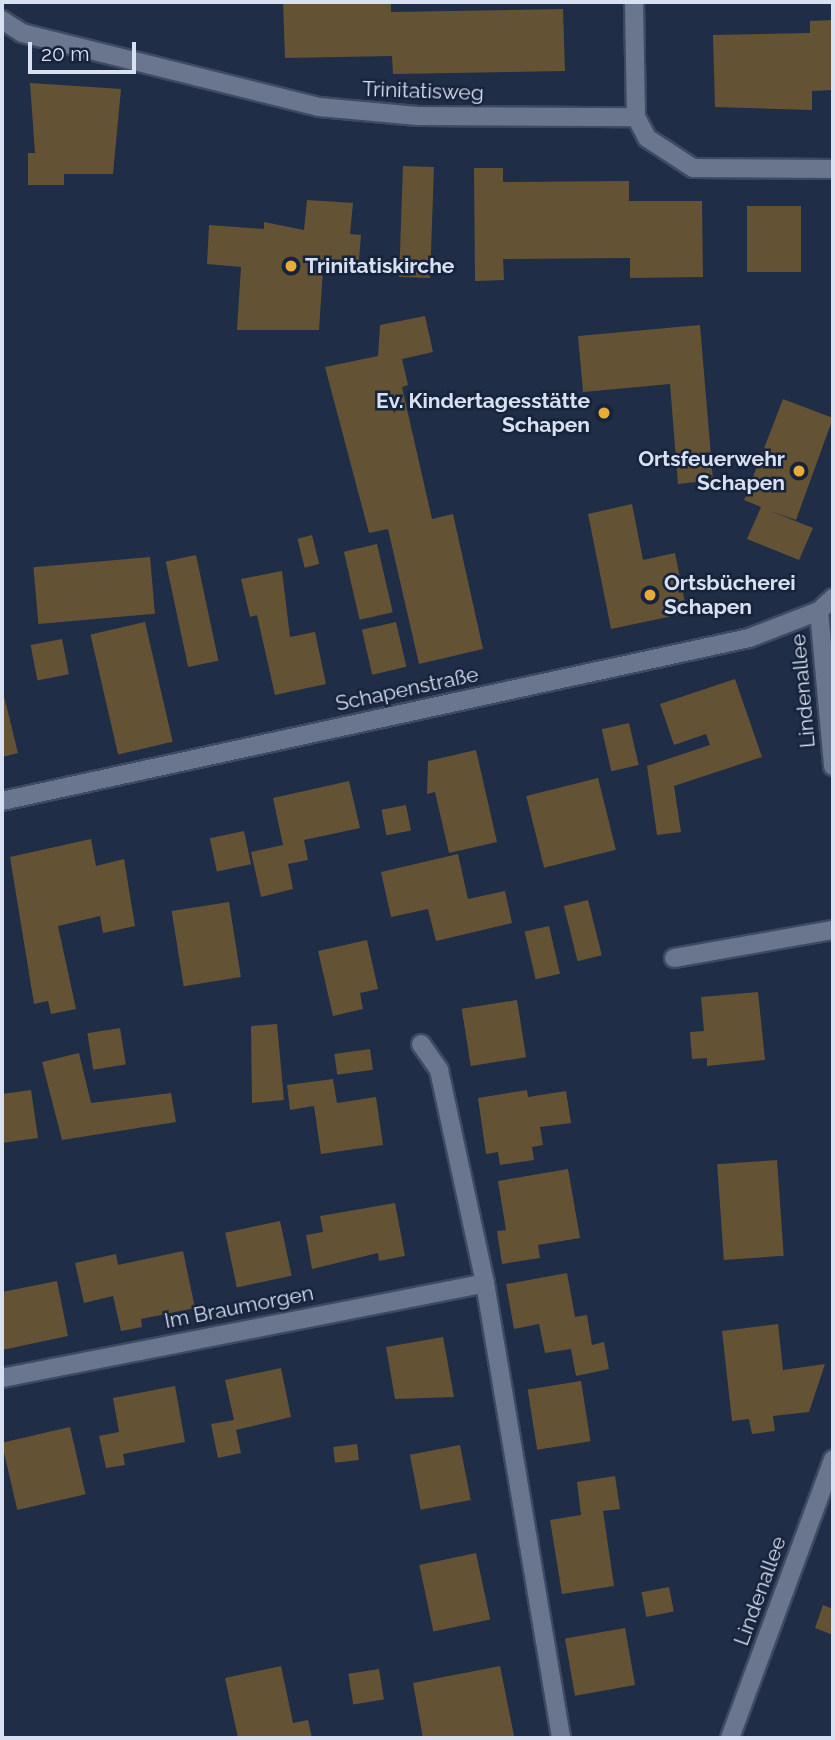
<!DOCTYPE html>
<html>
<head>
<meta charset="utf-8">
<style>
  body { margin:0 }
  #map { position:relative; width:835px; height:1740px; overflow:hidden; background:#202d46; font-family:Raleway,sans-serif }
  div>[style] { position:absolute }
  .building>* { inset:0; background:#645234; transform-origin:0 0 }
  .roads { filter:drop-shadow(2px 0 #3d4a62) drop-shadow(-2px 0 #3d4a62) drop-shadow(0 2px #3d4a62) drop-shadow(0 -2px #3d4a62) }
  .minor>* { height:18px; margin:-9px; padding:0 9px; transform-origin:9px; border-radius:9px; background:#6a768e }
  .dots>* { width:19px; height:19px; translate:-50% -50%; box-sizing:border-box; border:4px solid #16233b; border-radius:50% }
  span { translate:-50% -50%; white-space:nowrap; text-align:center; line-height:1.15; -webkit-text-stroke:5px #16233b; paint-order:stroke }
  .street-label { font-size:21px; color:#d8e1f2 }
  .poi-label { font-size:21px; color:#d8e1f2; font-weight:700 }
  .left { translate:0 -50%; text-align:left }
  .right { translate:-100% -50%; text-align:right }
  .frame { position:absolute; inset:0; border:4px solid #d8e1f2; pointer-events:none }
  .scale { position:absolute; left:28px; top:42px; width:108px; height:32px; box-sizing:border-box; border:4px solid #d8e1f2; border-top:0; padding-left:9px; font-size:21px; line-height:24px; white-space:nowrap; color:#d8e1f2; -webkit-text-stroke:5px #16233b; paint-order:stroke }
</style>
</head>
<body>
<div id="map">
  <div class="building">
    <div style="clip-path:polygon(283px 2px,391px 2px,391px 12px,563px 9px,565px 71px,393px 74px,392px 56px,285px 58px)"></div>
    <div style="clip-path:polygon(833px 20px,833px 90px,812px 91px,812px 110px,715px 107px,713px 35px,810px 33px,810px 21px)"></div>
    <div style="clip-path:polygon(30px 83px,121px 89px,113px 174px,64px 174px,64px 185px,28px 185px,28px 153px,35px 153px)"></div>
    <div style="left:403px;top:166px;width:31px;height:111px;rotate:2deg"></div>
    <div style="clip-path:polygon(474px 168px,503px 168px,503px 182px,629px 181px,629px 201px,702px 201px,703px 277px,630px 278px,630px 258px,503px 259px,504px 280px,475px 281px)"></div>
    <div style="clip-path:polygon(307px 200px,353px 203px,350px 234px,361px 235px,358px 272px,323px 270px,319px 330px,237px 330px,241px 267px,207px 264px,209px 225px,264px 229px,264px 222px,304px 230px)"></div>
    <div style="left:747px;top:206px;width:54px;height:66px"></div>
    <div style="clip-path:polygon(425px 316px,433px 352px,402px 359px,408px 385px,402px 387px,432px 519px,453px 514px,483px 649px,419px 664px,388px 529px,369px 533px,325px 367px,378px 356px,380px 325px)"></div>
    <div style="clip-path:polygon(700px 325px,713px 480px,678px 484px,670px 384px,583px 392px,578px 336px)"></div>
    <div style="clip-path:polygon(783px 399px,833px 418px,796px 520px,770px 511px,813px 528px,799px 560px,747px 539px,761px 507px,744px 500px)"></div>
    <div style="clip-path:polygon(632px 504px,643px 560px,675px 553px,687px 613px,611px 629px,588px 514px)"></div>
    <div style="left:312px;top:535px;width:30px;height:15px;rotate:76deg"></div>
    <div style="left:377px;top:544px;width:70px;height:34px;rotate:77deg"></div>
    <div style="left:196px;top:555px;width:108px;height:31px;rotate:78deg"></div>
    <div style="left:150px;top:557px;width:57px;height:117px;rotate:85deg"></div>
    <div style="clip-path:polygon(282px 571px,290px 637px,315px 632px,326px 684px,275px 695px,257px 615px,250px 617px,241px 579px)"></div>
    <div style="left:145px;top:622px;width:123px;height:56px;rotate:77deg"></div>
    <div style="left:396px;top:622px;width:46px;height:35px;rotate:77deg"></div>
    <div style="left:62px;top:639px;width:36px;height:32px;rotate:79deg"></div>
    <div style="clip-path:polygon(735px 679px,762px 757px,674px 786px,681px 832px,657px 835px,647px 766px,710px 745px,706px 734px,674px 745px,660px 704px)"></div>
    <div style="clip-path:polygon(2px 688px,18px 753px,2px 757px)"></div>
    <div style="left:629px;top:723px;width:43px;height:28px;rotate:77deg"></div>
    <div style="clip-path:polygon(476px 750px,497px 842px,449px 853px,435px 792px,427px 794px,428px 761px)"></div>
    <div style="left:598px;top:778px;width:74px;height:74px;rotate:76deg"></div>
    <div style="clip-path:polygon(349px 781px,360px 828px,304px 840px,308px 860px,288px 864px,293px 889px,261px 897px,251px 852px,283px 845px,273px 798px)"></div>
    <div style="left:406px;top:805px;width:26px;height:25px;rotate:79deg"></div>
    <div style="left:244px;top:831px;width:34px;height:35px;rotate:78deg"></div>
    <div style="clip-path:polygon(91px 839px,96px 866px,124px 859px,135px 926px,103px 933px,100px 916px,58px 926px,76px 1009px,51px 1014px,48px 1001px,34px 1004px,10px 857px)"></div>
    <div style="clip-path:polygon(458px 854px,468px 899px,505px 891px,512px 923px,436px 941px,428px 909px,391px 917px,381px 872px)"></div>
    <div style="left:588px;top:900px;width:57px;height:25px;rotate:76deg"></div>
    <div style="left:229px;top:902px;width:76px;height:58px;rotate:81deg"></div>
    <div style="left:549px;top:926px;width:49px;height:25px;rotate:77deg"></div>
    <div style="clip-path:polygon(367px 940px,378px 989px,360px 993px,363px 1009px,333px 1016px,318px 951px)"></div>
    <div style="clip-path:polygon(758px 992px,765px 1060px,707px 1066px,707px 1058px,692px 1059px,690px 1032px,704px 1031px,701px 997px)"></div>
    <div style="left:517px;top:1000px;width:58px;height:56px;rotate:81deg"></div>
    <div style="clip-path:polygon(277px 1024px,284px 1100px,252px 1103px,251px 1026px)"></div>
    <div style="left:120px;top:1028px;width:37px;height:33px;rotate:81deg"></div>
    <div style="left:370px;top:1049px;width:21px;height:36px;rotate:82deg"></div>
    <div style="clip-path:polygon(79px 1053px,91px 1103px,171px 1093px,176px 1122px,62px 1140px,42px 1062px)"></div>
    <div style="clip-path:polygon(333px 1079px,337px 1103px,376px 1097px,383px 1145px,321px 1154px,314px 1106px,290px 1110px,287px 1085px)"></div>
    <div style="clip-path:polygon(31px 1090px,38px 1138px,2px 1143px,2px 1094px)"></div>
    <div style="clip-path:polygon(527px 1090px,528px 1097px,566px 1091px,571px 1123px,540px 1127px,543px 1145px,532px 1147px,534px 1160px,500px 1165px,498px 1152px,486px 1154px,478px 1098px)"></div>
    <div style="left:777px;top:1160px;width:96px;height:60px;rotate:86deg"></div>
    <div style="clip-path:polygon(568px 1169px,580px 1238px,538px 1245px,540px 1258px,502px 1264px,497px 1231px,506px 1230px,498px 1181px)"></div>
    <div style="clip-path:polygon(395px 1203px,405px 1256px,379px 1261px,378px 1253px,312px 1269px,306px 1235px,323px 1232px,320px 1216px)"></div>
    <div style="left:280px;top:1221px;width:56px;height:56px;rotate:78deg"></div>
    <div style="clip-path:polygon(183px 1251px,195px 1308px,141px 1319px,142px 1327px,121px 1331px,113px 1296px,84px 1303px,75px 1263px,116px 1254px,118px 1265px)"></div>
    <div style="clip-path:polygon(567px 1273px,575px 1317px,587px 1315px,592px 1345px,604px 1342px,609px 1369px,576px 1376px,571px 1349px,545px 1353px,539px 1324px,514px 1329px,506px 1284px)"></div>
    <div style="clip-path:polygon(57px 1281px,68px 1336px,2px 1350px,2px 1292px)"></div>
    <div style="clip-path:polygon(778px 1324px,783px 1370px,825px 1364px,809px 1412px,773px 1416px,775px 1431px,752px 1434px,749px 1419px,732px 1421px,722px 1331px)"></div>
    <div style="clip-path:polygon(443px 1337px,454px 1397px,395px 1399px,386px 1347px)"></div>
    <div style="clip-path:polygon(281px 1368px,291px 1417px,236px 1430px,241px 1453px,218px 1458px,211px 1424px,234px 1420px,225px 1380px)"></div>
    <div style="left:581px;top:1381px;width:61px;height:54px;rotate:81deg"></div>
    <div style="clip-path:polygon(175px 1386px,185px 1442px,123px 1454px,125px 1465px,106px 1468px,99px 1436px,119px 1432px,113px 1398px)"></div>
    <div style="left:70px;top:1427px;width:69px;height:70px;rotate:77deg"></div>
    <div style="left:357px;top:1444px;width:16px;height:24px;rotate:83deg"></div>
    <div style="left:460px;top:1445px;width:56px;height:51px;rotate:79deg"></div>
    <div style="clip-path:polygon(615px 1476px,620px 1509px,603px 1511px,614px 1586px,562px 1594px,550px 1520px,581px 1515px,577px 1482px)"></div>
    <div style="left:476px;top:1553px;width:68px;height:58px;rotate:78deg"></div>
    <div style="left:669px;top:1587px;width:25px;height:28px;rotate:79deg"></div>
    <div style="clip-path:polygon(823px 1605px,833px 1609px,833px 1635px,815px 1628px)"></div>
    <div style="left:625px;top:1628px;width:58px;height:61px;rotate:80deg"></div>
    <div style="clip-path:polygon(281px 1666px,293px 1723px,308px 1720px,312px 1738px,238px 1738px,225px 1678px)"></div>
    <div style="clip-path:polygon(500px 1666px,514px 1736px,423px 1738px,413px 1683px)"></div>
    <div style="left:379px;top:1669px;width:31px;height:31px;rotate:81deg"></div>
  </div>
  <div class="roads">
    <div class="minor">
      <div style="left:634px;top:2px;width:115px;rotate:89deg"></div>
      <div style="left:2px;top:20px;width:24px;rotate:33deg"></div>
      <div style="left:22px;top:33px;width:306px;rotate:14deg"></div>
      <div style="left:319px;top:107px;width:99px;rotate:5.2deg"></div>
      <div style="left:418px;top:116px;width:218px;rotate:0.3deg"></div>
      <div style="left:636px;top:117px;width:24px;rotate:62deg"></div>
      <div style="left:647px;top:138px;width:55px;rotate:33.1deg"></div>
      <div style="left:693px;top:168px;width:140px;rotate:0.4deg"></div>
      <div style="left:819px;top:611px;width:156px;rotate:84.8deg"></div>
      <div style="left:2px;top:801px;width:765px;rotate:-12.31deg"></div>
      <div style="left:749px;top:638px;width:75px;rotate:-21.1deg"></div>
      <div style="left:819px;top:611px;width:19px;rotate:-43deg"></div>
      <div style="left:674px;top:958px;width:161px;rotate:-10deg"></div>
      <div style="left:421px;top:1044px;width:32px;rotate:55deg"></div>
      <div style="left:439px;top:1070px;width:218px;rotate:77.8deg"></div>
      <div style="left:2px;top:1378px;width:492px;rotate:-11.1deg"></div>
      <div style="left:485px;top:1283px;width:461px;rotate:80.5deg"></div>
      <div style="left:730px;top:1738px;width:297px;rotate:-69.7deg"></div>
    </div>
  </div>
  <div class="dots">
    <div style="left:291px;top:266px;background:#e7ac36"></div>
    <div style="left:604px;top:413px;background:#e7ac36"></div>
    <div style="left:799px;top:471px;background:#e7ac36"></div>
    <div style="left:650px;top:595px;background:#e7ac36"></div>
  </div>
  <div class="street-label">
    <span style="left:423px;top:91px;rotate:2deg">Trinitatisweg</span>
    <span style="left:407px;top:689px;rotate:-12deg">Schapenstraße</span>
    <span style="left:803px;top:691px;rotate:-95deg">Lindenallee</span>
    <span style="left:239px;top:1307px;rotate:-11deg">Im Braumorgen</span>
    <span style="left:760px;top:1591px;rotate:-70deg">Lindenallee</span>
  </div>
  <div class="poi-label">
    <span class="left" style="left:305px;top:266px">Trinitatiskirche</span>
    <span class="right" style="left:590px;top:413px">Ev. Kindertagesstätte<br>Schapen</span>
    <span class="right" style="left:785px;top:471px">Ortsfeuerwehr<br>Schapen</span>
    <span class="left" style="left:664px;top:595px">Ortsbücherei<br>Schapen</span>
  </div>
  <div class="frame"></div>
  <div class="scale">20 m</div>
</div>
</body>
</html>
